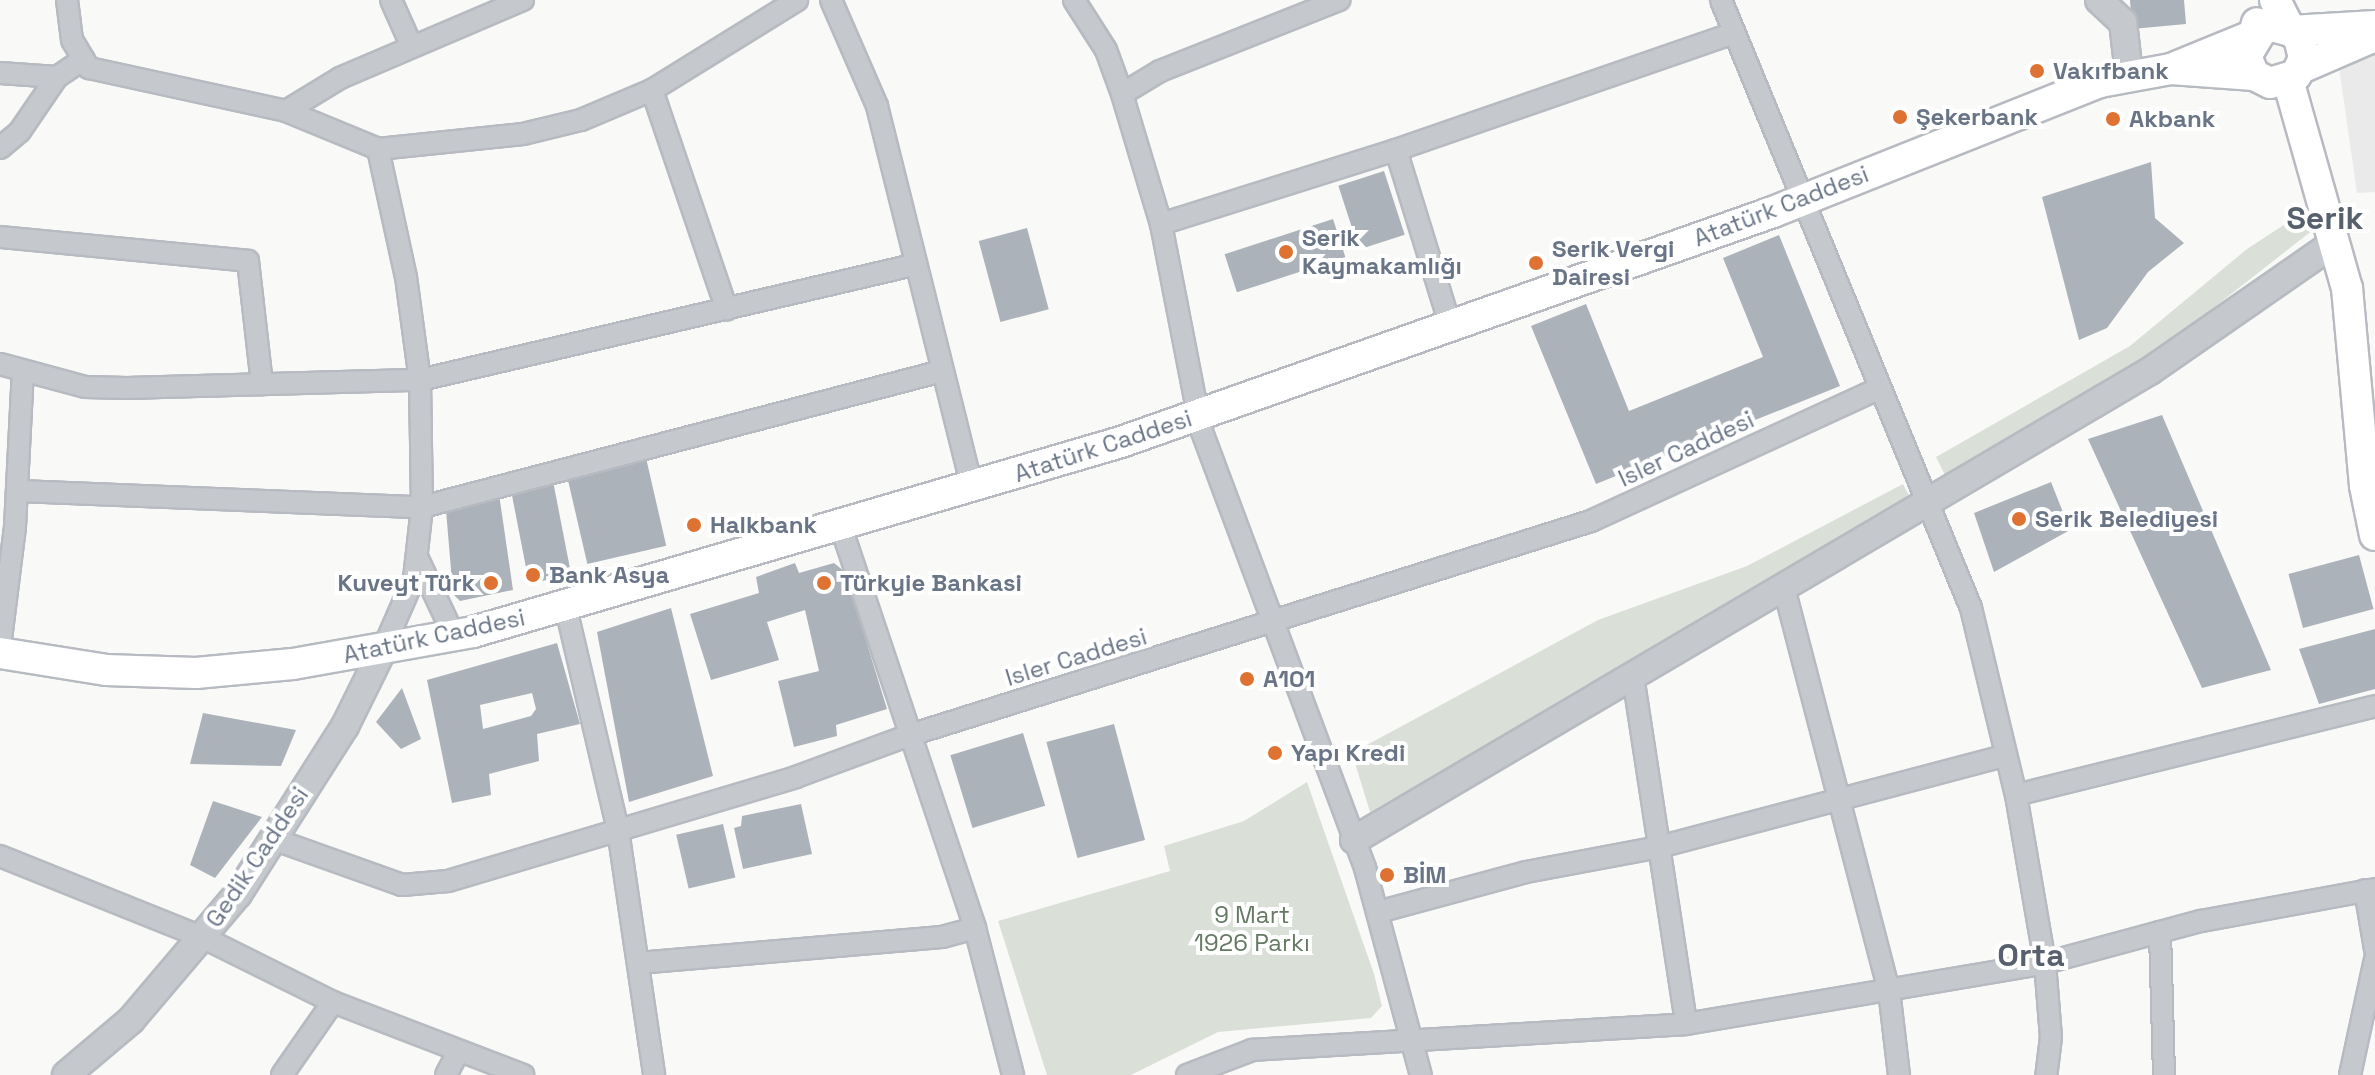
<!DOCTYPE html>
<html>
<head>
<meta charset="utf-8">
<style>
  body { margin:0 }
  #map { position:relative; width:2375px; height:1075px; overflow:hidden; background:#f9f9f7; font-family:"Space Grotesk",sans-serif }
  div>[style] { position:absolute }
  .built>* { inset:0; background:#eaeaea }
  .green>* { inset:0; background:#dae0d8 }
  .building>* { inset:0; background:#acb2b9; transform-origin:0 0 }
  .roads { filter:drop-shadow(2px 0 #b7bbc1) drop-shadow(-2px 0 #b7bbc1) drop-shadow(0 2px #b7bbc1) drop-shadow(0 -2px #b7bbc1) }
  .minor>* { height:20px; margin:-10px; padding:0 10px; transform-origin:10px; border-radius:10px; background:#c5c8cc }
  .tertiary>* { height:26px; margin:-13px; padding:0 13px; transform-origin:13px; border-radius:13px; background:#c5c8cc }
  .secondary>* { height:30px; margin:-15px; padding:0 15px; transform-origin:15px; border-radius:15px; background:#fff }
  .dots>* { width:22px; height:22px; translate:-50% -50%; box-sizing:border-box; border:4px solid #fff; border-radius:50% }
  span { translate:-50% -50%; white-space:nowrap; text-align:center; line-height:1.15; -webkit-text-stroke:8px #fff; paint-order:stroke }
  .poi-label { font-size:24px; color:#697587; font-weight:700 }
  .left { translate:0 -50%; text-align:left }
  .right { translate:-100% -50%; text-align:right }
  .street-label { font-size:24px; color:#697587 }
  .park-label { font-size:24px; color:#657964 }
  .district-label { font-size:32px; color:#57606c; font-weight:700 }
</style>
</head>
<body>
<div id="map">
  <div class="built">
    <div style="clip-path:polygon(2375px 45px,2375px 192px,2357px 193px,2338px 60px)"></div>
  </div>
  <div class="green">
    <div style="clip-path:polygon(2307px 210px,2318px 226px,2147px 360px,1946px 477px,1936px 457px,2130px 346px,2247px 249px)"></div>
    <div style="clip-path:polygon(1903px 484px,1913px 503px,1370px 812px,1352px 753px,1598px 620px,1747px 566px)"></div>
    <div style="clip-path:polygon(1307px 782px,1374px 974px,1382px 1006px,1371px 1018px,1218px 1032px,1131px 1075px,1047px 1075px,998px 921px,1170px 871px,1164px 846px,1244px 821px)"></div>
  </div>
  <div class="building">
    <div style="clip-path:polygon(2130px 0,2184px 0,2186px 24px,2132px 29px)"></div>
    <div style="clip-path:polygon(2151px 162px,2155px 218px,2184px 243px,2148px 272px,2107px 328px,2079px 340px,2042px 197px)"></div>
    <div style="left:1384px;top:171px;width:67px;height:48px;rotate:72deg"></div>
    <div style="left:1333px;top:219px;width:40px;height:114px;rotate:72deg"></div>
    <div style="left:1027px;top:228px;width:84px;height:50px;rotate:75deg"></div>
    <div style="clip-path:polygon(1779px 235px,1840px 386px,1596px 484px,1531px 326px,1586px 304px,1629px 411px,1763px 357px,1723px 258px)"></div>
    <div style="clip-path:polygon(2162px 415px,2271px 670px,2202px 688px,2088px 439px)"></div>
    <div style="left:646px;top:458px;width:90px;height:81px;rotate:77deg"></div>
    <div style="left:553px;top:481px;width:96px;height:43px;rotate:79deg"></div>
    <div style="clip-path:polygon(2051px 482px,2070px 530px,1994px 572px,1974px 513px)"></div>
    <div style="clip-path:polygon(499px 494px,513px 590px,460px 601px,453px 594px,446px 510px)"></div>
    <div style="left:2359px;top:555px;width:56px;height:73px;rotate:75deg"></div>
    <div style="clip-path:polygon(795px 563px,799px 573px,834px 563px,845px 572px,887px 709px,836px 725px,837px 736px,794px 747px,778px 681px,819px 671px,805px 610px,767px 622px,779px 660px,711px 680px,690px 614px,759px 593px,756px 577px)"></div>
    <div style="clip-path:polygon(671px 608px,713px 776px,629px 802px,597px 632px)"></div>
    <div style="clip-path:polygon(2375px 629px,2375px 689px,2319px 704px,2299px 649px)"></div>
    <div style="clip-path:polygon(evenodd,557px 643px,580px 724px,537px 734px,539px 761px,489px 774px,491px 795px,452px 803px,427px 680px,557px 643px,532px 693px,536px 709px,531px 716px,483px 729px,480px 705px,532px 693px)"></div>
    <div style="clip-path:polygon(402px 688px,421px 739px,401px 749px,376px 722px)"></div>
    <div style="clip-path:polygon(203px 713px,296px 730px,281px 766px,190px 764px)"></div>
    <div style="left:1114px;top:724px;width:120px;height:70px;rotate:75deg"></div>
    <div style="left:1023px;top:733px;width:76px;height:76px;rotate:73deg"></div>
    <div style="clip-path:polygon(213px 801px,262px 817px,215px 878px,190px 865px)"></div>
    <div style="clip-path:polygon(801px 804px,812px 854px,743px 869px,734px 828px,741px 826px,742px 816px)"></div>
    <div style="left:723px;top:824px;width:55px;height:48px;rotate:77deg"></div>
  </div>
  <div class="roads">
    <div class="minor">
      <div style="left:67px;top:0;width:40px;rotate:82.9deg"></div>
      <div style="left:72px;top:40px;width:33px;rotate:59deg"></div>
      <div style="left:89px;top:68px;width:202px;rotate:12.3deg"></div>
      <div style="left:286px;top:111px;width:100px;rotate:22.4deg"></div>
      <div style="left:378px;top:149px;width:146px;rotate:-5.9deg"></div>
      <div style="left:523px;top:134px;width:60px;rotate:-13.6deg"></div>
      <div style="left:581px;top:120px;width:77px;rotate:-22.9deg"></div>
      <div style="left:652px;top:90px;width:171px;rotate:-31.8deg"></div>
      <div style="left:391px;top:0;width:51px;rotate:65.9deg"></div>
      <div style="left:831px;top:0;width:116px;rotate:66.5deg"></div>
      <div style="left:877px;top:106px;width:393px;rotate:76deg"></div>
      <div style="left:1074px;top:0;width:59px;rotate:57.4deg"></div>
      <div style="left:1106px;top:50px;width:47px;rotate:70deg"></div>
      <div style="left:1122px;top:94px;width:136px;rotate:73.3deg"></div>
      <div style="left:1161px;top:224px;width:209px;rotate:79deg"></div>
      <div style="left:1201px;top:429px;width:469px;rotate:69.5deg"></div>
      <div style="left:1365px;top:868px;width:214px;rotate:74.9deg"></div>
      <div style="left:1721px;top:0;width:657px;rotate:67.65deg"></div>
      <div style="left:1971px;top:608px;width:192px;rotate:76.5deg"></div>
      <div style="left:2016px;top:795px;width:170px;rotate:80.2deg"></div>
      <div style="left:2045px;top:963px;width:74px;rotate:85.4deg"></div>
      <div style="left:2051px;top:1037px;width:38px;rotate:97deg"></div>
      <div style="left:0;top:73px;width:57px;rotate:4deg"></div>
      <div style="left:652px;top:90px;width:232px;rotate:71.2deg"></div>
      <div style="left:1122px;top:94px;width:44px;rotate:-31.2deg"></div>
      <div style="left:1160px;top:71px;width:193px;rotate:-21.6deg"></div>
      <div style="left:286px;top:111px;width:63px;rotate:-31.4deg"></div>
      <div style="left:340px;top:78px;width:199px;rotate:-23.1deg"></div>
      <div style="left:0;top:148px;width:26px;rotate:-40deg"></div>
      <div style="left:20px;top:131px;width:65px;rotate:-55.6deg"></div>
      <div style="left:57px;top:77px;width:32px;rotate:-34deg"></div>
      <div style="left:378px;top:149px;width:131px;rotate:77.7deg"></div>
      <div style="left:406px;top:277px;width:104px;rotate:82.3deg"></div>
      <div style="left:420px;top:380px;width:127px;rotate:89.1deg"></div>
      <div style="left:422px;top:507px;width:71px;rotate:96.4deg"></div>
      <div style="left:414px;top:578px;width:77px;rotate:113.6deg"></div>
      <div style="left:1396px;top:150px;width:186px;rotate:72.8deg"></div>
      <div style="left:1161px;top:224px;width:246px;rotate:-17.5deg"></div>
      <div style="left:1396px;top:150px;width:358px;rotate:-19.1deg"></div>
      <div style="left:0;top:237px;width:249px;rotate:5.5deg"></div>
      <div style="left:248px;top:261px;width:124px;rotate:83.5deg"></div>
      <div style="left:0;top:364px;width:88px;rotate:15.1deg"></div>
      <div style="left:85px;top:387px;width:42px;rotate:1.4deg"></div>
      <div style="left:127px;top:388px;width:293px;rotate:-1.6deg"></div>
      <div style="left:420px;top:380px;width:506px;rotate:-13.13deg"></div>
      <div style="left:17px;top:491px;width:405px;rotate:2.3deg"></div>
      <div style="left:422px;top:507px;width:537px;rotate:-14.66deg"></div>
      <div style="left:840px;top:524px;width:426px;rotate:71.5deg"></div>
      <div style="left:975px;top:928px;width:152px;rotate:75.5deg"></div>
      <div style="left:418px;top:559px;width:85px;rotate:64.9deg"></div>
      <div style="left:1784px;top:588px;width:415px;rotate:75.4deg"></div>
      <div style="left:1889px;top:990px;width:86px;rotate:83.3deg"></div>
      <div style="left:565px;top:604px;width:232px;rotate:76.8deg"></div>
      <div style="left:618px;top:830px;width:248px;rotate:81.6deg"></div>
      <div style="left:0;top:647px;width:121px;rotate:-82.9deg"></div>
      <div style="left:15px;top:527px;width:157px;rotate:-87.1deg"></div>
      <div style="left:1633px;top:676px;width:352px;rotate:81.3deg"></div>
      <div style="left:2016px;top:795px;width:370px;rotate:-13.9deg"></div>
      <div style="left:273px;top:839px;width:137px;rotate:19.6deg"></div>
      <div style="left:402px;top:885px;width:46px;rotate:-5deg"></div>
      <div style="left:448px;top:881px;width:363px;rotate:-16.6deg"></div>
      <div style="left:796px;top:777px;width:118px;rotate:-20.3deg"></div>
      <div style="left:907px;top:736px;width:717px;rotate:-17.45deg"></div>
      <div style="left:1591px;top:521px;width:318px;rotate:-24.7deg"></div>
      <div style="left:0;top:856px;width:218px;rotate:21.9deg"></div>
      <div style="left:202px;top:937px;width:146px;rotate:26.4deg"></div>
      <div style="left:333px;top:1002px;width:204px;rotate:21deg"></div>
      <div style="left:2365px;top:890px;width:60px;rotate:80.4deg"></div>
      <div style="left:1378px;top:912px;width:153px;rotate:-15.1deg"></div>
      <div style="left:1526px;top:872px;width:135px;rotate:-10.6deg"></div>
      <div style="left:1659px;top:847px;width:359px;rotate:-14.8deg"></div>
      <div style="left:2160px;top:932px;width:143px;rotate:88.4deg"></div>
      <div style="left:638px;top:963px;width:305px;rotate:-4.9deg"></div>
      <div style="left:942px;top:937px;width:34px;rotate:-15deg"></div>
      <div style="left:282px;top:1075px;width:89px;rotate:-55.1deg"></div>
      <div style="left:446px;top:1075px;width:27px;rotate:-62deg"></div>
      <div style="left:1187px;top:1075px;width:70px;rotate:-21deg"></div>
      <div style="left:1252px;top:1050px;width:435px;rotate:-3.4deg"></div>
      <div style="left:1686px;top:1024px;width:364px;rotate:-9.6deg"></div>
      <div style="left:2045px;top:963px;width:162px;rotate:-15.1deg"></div>
      <div style="left:2201px;top:921px;width:177px;rotate:-10.4deg"></div>
      <div style="left:2350px;top:1075px;width:119px;rotate:-77.8deg"></div>
    </div>
    <div class="tertiary">
      <div style="left:2099px;top:0;width:33px;rotate:43deg"></div>
      <div style="left:2123px;top:22px;width:52px;rotate:83.4deg"></div>
      <div style="left:1354px;top:840px;width:924px;rotate:-30.51deg"></div>
      <div style="left:2150px;top:371px;width:224px;rotate:-34.8deg"></div>
      <div style="left:66px;top:1075px;width:85px;rotate:-40.2deg"></div>
      <div style="left:131px;top:1020px;width:165px;rotate:-49.7deg"></div>
      <div style="left:238px;top:894px;width:199px;rotate:-57.5deg"></div>
      <div style="left:345px;top:726px;width:86px;rotate:-63.7deg"></div>
    </div>
    <div class="secondary">
      <div style="left:2275px;top:0;width:35px;rotate:63deg"></div>
      <div style="left:2291px;top:31px;width:11px;rotate:41deg"></div>
      <div style="left:2299px;top:38px;width:21px;rotate:76deg"></div>
      <div style="left:2304px;top:58px;width:19px;rotate:115deg"></div>
      <div style="left:2296px;top:75px;width:27px;rotate:163deg"></div>
      <div style="left:2270px;top:83px;width:18px;rotate:-153deg"></div>
      <div style="left:2254px;top:75px;width:21px;rotate:-113deg"></div>
      <div style="left:2246px;top:56px;width:31px;rotate:-59deg"></div>
      <div style="left:2262px;top:29px;width:10px;rotate:-17deg"></div>
      <div style="left:2272px;top:26px;width:20px;rotate:15deg"></div>
      <div style="left:2291px;top:31px;width:84px;rotate:-3.4deg"></div>
      <div style="left:2176px;top:67px;width:84px;rotate:-22.3deg"></div>
      <div style="left:2254px;top:35px;width:12px;rotate:-76deg"></div>
      <div style="left:2301px;top:68px;width:81px;rotate:-23.4deg"></div>
      <div style="left:2288px;top:80px;width:216px;rotate:74.2deg"></div>
      <div style="left:2347px;top:288px;width:199px;rotate:84.8deg"></div>
      <div style="left:2365px;top:486px;width:50px;rotate:78.5deg"></div>
      <div style="left:0;top:653px;width:107px;rotate:9.1deg"></div>
      <div style="left:106px;top:670px;width:90px;rotate:1.9deg"></div>
      <div style="left:196px;top:673px;width:97px;rotate:-5.3deg"></div>
      <div style="left:293px;top:664px;width:183px;rotate:-10.1deg"></div>
      <div style="left:473px;top:632px;width:675px;rotate:-16.34deg"></div>
      <div style="left:1121px;top:442px;width:691px;rotate:-19.43deg"></div>
      <div style="left:1773px;top:212px;width:352px;rotate:-21.7deg"></div>
      <div style="left:2100px;top:82px;width:72px;rotate:-10.4deg"></div>
      <div style="left:2171px;top:69px;width:83px;rotate:4.1deg"></div>
    </div>
  </div>
  <div class="dots">
    <div style="left:2037px;top:71px;background:#de7232"></div>
    <div style="left:1900px;top:117px;background:#de7232"></div>
    <div style="left:2113px;top:119px;background:#de7232"></div>
    <div style="left:1286px;top:252px;background:#de7232"></div>
    <div style="left:1536px;top:263px;background:#de7232"></div>
    <div style="left:2019px;top:519px;background:#de7232"></div>
    <div style="left:694px;top:525px;background:#de7232"></div>
    <div style="left:533px;top:575px;background:#de7232"></div>
    <div style="left:491px;top:583px;background:#de7232"></div>
    <div style="left:824px;top:583px;background:#de7232"></div>
    <div style="left:1247px;top:679px;background:#de7232"></div>
    <div style="left:1275px;top:753px;background:#de7232"></div>
    <div style="left:1387px;top:875px;background:#de7232"></div>
  </div>
  <div class="poi-label">
    <span class="left" style="left:2053px;top:71px">Vakıfbank</span>
    <span class="left" style="left:1916px;top:117px">Şekerbank</span>
    <span class="left" style="left:2129px;top:119px">Akbank</span>
    <span class="left" style="left:1302px;top:252px">Serik<br>Kaymakamlığı</span>
    <span class="left" style="left:1552px;top:263px">Serik Vergi<br>Dairesi</span>
    <span class="left" style="left:2035px;top:519px">Serik Belediyesi</span>
    <span class="left" style="left:710px;top:525px">Halkbank</span>
    <span class="left" style="left:549px;top:575px">Bank Asya</span>
    <span class="right" style="left:475px;top:583px">Kuveyt Türk</span>
    <span class="left" style="left:840px;top:583px">Türkyie Bankasi</span>
    <span class="left" style="left:1263px;top:679px">A101</span>
    <span class="left" style="left:1291px;top:753px">Yapı Kredi</span>
    <span class="left" style="left:1403px;top:875px">BİM</span>
  </div>
  <div class="street-label">
    <span style="left:1781px;top:206px;rotate:-21deg">Atatürk Caddesi</span>
    <span style="left:1103px;top:446px;rotate:-18deg">Atatürk Caddesi</span>
    <span style="left:1686px;top:449px;rotate:-25deg">Isler Caddesi</span>
    <span style="left:434px;top:636px;rotate:-12deg">Atatürk Caddesi</span>
    <span style="left:1076px;top:657px;rotate:-17deg">Isler Caddesi</span>
    <span style="left:257px;top:857px;rotate:-56deg">Gedik Caddesi</span>
  </div>
  <div class="park-label">
    <span style="left:1252px;top:929px">9 Mart<br>1926 Parkı</span>
  </div>
  <div class="district-label">
    <span style="left:2325px;top:218px">Serik</span>
    <span style="left:2031px;top:955px">Orta</span>
  </div>
</div>
</body>
</html>
